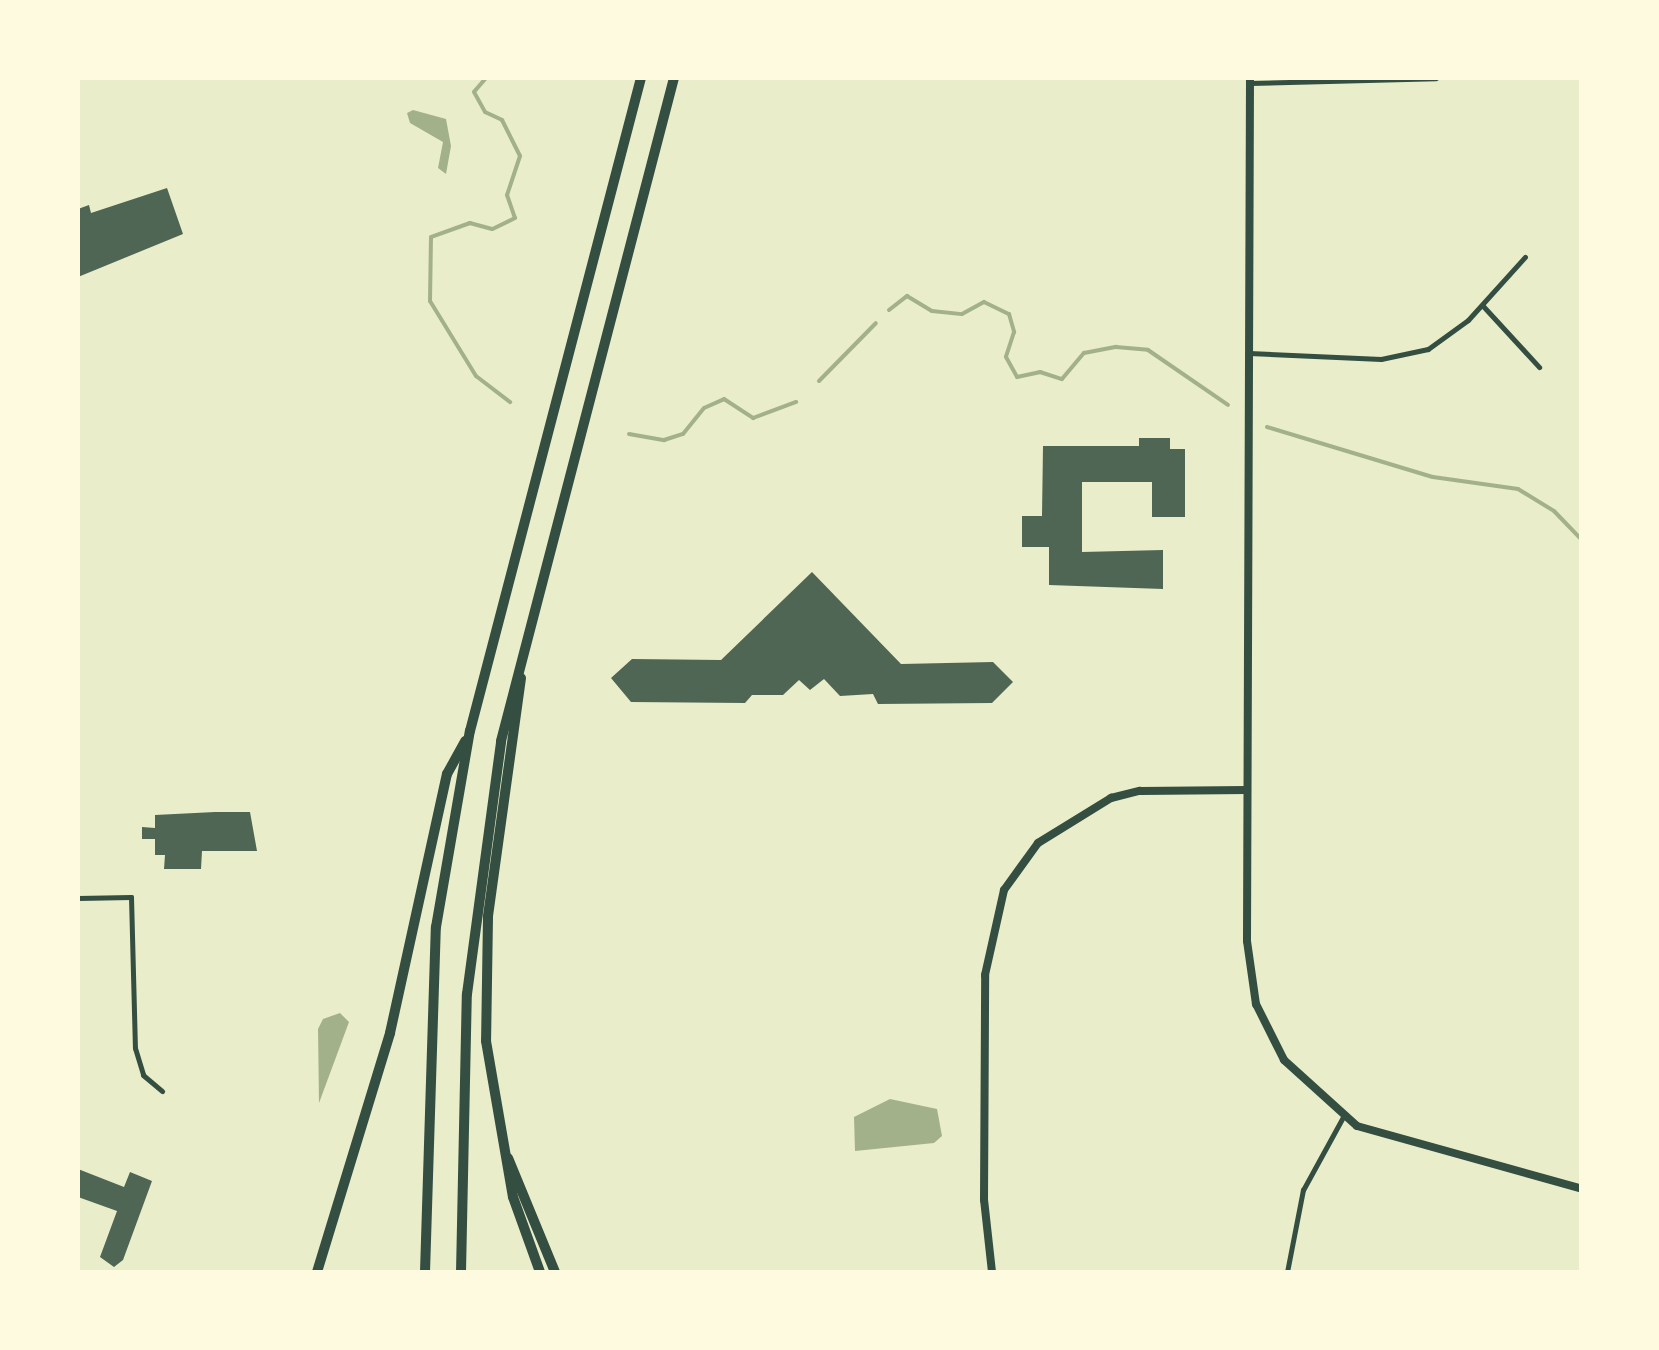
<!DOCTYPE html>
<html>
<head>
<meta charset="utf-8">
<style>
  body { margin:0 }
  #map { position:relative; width:1659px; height:1350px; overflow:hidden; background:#e9edc9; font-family:"Asap Condensed",sans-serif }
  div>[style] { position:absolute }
  .water>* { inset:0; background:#a3b18a }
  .stream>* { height:4px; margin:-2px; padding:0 2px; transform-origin:2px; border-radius:2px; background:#a3b18a }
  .building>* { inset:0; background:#4f6655 }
  .minor>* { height:5px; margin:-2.5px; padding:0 2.5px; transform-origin:2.5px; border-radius:2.5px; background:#344e41 }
  .tertiary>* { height:8px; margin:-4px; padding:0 4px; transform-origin:4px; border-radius:4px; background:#344e41 }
  .motorway>* { height:10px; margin:-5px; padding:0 5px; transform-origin:5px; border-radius:5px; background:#344e41 }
  span { translate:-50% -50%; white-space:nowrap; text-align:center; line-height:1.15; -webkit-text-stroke:8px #fefae0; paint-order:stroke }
  .frame { position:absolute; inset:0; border:80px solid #fefae0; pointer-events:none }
</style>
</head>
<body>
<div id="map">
  <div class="water">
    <div style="clip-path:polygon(413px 110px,446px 119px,451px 146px,446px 174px,438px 168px,443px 142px,410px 123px,407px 113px)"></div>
    <div style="clip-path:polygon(340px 1013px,349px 1022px,319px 1103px,318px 1029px,323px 1019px)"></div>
    <div style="clip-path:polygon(890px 1099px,937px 1109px,942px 1136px,934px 1143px,855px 1151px,854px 1117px)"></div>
  </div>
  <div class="stream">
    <div style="left:486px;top:78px;width:18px;rotate:131deg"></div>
    <div style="left:474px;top:92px;width:23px;rotate:61deg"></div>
    <div style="left:485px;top:112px;width:19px;rotate:25deg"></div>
    <div style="left:502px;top:120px;width:40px;rotate:63.4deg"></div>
    <div style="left:520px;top:156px;width:41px;rotate:108.4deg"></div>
    <div style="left:507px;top:195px;width:24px;rotate:71deg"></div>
    <div style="left:515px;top:218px;width:25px;rotate:154deg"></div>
    <div style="left:492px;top:229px;width:23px;rotate:-165deg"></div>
    <div style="left:470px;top:223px;width:41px;rotate:160.3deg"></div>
    <div style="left:431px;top:237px;width:64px;rotate:90.9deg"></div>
    <div style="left:430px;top:301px;width:88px;rotate:58.5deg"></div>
    <div style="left:476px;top:376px;width:43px;rotate:37.4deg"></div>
    <div style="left:889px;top:310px;width:23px;rotate:-38deg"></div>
    <div style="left:907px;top:296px;width:29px;rotate:31deg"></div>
    <div style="left:932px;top:311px;width:30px;rotate:6deg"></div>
    <div style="left:962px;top:314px;width:25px;rotate:-29deg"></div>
    <div style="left:984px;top:302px;width:28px;rotate:26deg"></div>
    <div style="left:1009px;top:314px;width:19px;rotate:74deg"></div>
    <div style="left:1014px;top:332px;width:26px;rotate:108deg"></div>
    <div style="left:1006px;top:357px;width:23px;rotate:61deg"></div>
    <div style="left:1017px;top:377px;width:24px;rotate:-12deg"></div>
    <div style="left:1040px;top:372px;width:23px;rotate:18deg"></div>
    <div style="left:1062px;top:379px;width:34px;rotate:-50deg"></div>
    <div style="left:1084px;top:353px;width:33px;rotate:-11deg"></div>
    <div style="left:1116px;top:347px;width:32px;rotate:5deg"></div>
    <div style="left:1148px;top:350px;width:97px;rotate:34.5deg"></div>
    <div style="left:819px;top:381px;width:81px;rotate:-45.5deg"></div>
    <div style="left:1267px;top:427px;width:173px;rotate:16.8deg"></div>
    <div style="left:1433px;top:477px;width:86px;rotate:8deg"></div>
    <div style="left:1518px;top:489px;width:42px;rotate:31.4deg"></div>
    <div style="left:1554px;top:511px;width:40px;rotate:46deg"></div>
    <div style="left:629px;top:434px;width:36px;rotate:10deg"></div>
    <div style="left:664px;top:440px;width:20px;rotate:-18deg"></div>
    <div style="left:683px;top:434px;width:33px;rotate:-51deg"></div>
    <div style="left:704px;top:408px;width:22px;rotate:-24deg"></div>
    <div style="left:724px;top:399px;width:35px;rotate:33deg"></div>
    <div style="left:753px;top:418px;width:46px;rotate:-20.4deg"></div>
  </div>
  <div class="building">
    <div style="clip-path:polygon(167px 188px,183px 234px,78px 277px,78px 209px,89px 205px,91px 213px)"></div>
    <div style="clip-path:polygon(1139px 438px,1170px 438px,1170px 449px,1185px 449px,1185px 517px,1152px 517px,1152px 482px,1082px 482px,1082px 552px,1163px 550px,1163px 589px,1049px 585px,1049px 547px,1022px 547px,1022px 516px,1042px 516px,1043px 446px,1139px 446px)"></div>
    <div style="clip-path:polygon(812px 572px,901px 664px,993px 662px,1013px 682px,992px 703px,878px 704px,873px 694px,840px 696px,824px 679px,810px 690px,799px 680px,783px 695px,752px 695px,745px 703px,631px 702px,611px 678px,632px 659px,721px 660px)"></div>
    <div style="clip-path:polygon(215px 812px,250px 812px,257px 851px,202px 851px,201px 869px,164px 869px,165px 855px,155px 855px,155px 839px,142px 839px,142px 827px,155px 828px,155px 815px)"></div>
    <div style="clip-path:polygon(78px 1169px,124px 1187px,130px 1172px,152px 1181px,123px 1260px,114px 1267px,100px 1257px,117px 1211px,78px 1197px)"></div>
  </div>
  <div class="minor">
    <div style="left:1250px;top:83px;width:186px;rotate:-1.5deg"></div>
    <div style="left:1483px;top:306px;width:83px;rotate:47.4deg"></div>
    <div style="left:1249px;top:353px;width:132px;rotate:2.6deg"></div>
    <div style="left:1381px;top:359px;width:48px;rotate:-12deg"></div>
    <div style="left:1428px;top:349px;width:49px;rotate:-35.9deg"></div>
    <div style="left:1468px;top:320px;width:85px;rotate:-47.9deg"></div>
    <div style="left:78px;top:898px;width:53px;rotate:-1.1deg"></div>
    <div style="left:131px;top:897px;width:151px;rotate:88.5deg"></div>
    <div style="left:135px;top:1048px;width:28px;rotate:73deg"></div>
    <div style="left:143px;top:1075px;width:25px;rotate:40deg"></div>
    <div style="left:1287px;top:1272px;width:84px;rotate:-79deg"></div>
    <div style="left:1303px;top:1190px;width:83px;rotate:-61.3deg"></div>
  </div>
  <div class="tertiary">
    <div style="left:1250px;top:78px;width:863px;rotate:90.2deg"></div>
    <div style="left:1247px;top:941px;width:64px;rotate:81.9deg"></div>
    <div style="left:1256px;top:1004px;width:63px;rotate:63.4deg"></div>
    <div style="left:1284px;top:1060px;width:98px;rotate:42.1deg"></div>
    <div style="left:1357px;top:1126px;width:234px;rotate:15.6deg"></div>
    <div style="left:992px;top:1272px;width:72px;rotate:-96.3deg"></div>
    <div style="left:984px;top:1200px;width:225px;rotate:-89.7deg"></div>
    <div style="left:985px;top:975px;width:87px;rotate:-77.4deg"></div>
    <div style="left:1004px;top:890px;width:58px;rotate:-54.1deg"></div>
    <div style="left:1038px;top:843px;width:86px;rotate:-31.7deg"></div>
    <div style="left:1111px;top:798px;width:30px;rotate:-14deg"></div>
    <div style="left:1140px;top:791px;width:107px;rotate:-0.5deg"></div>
  </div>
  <div class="motorway">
    <div style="left:521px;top:678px;width:241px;rotate:97.9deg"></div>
    <div style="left:488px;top:917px;width:124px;rotate:90.9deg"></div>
    <div style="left:486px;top:1041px;width:158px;rotate:80.2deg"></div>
    <div style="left:513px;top:1197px;width:80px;rotate:70.2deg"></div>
    <div style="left:508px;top:1158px;width:123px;rotate:67.6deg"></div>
    <div style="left:317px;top:1272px;width:250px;rotate:-73deg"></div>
    <div style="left:390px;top:1033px;width:265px;rotate:-77.6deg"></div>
    <div style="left:447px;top:774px;width:38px;rotate:-61deg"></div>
    <div style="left:425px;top:1272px;width:345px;rotate:-88.2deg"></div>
    <div style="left:436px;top:927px;width:199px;rotate:-80.2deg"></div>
    <div style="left:470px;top:731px;width:675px;rotate:-75.33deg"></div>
    <div style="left:461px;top:1272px;width:278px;rotate:-88.8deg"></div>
    <div style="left:467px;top:994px;width:255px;rotate:-82.3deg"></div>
    <div style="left:501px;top:741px;width:685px;rotate:-75.38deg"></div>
  </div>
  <div class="frame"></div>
</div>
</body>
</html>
